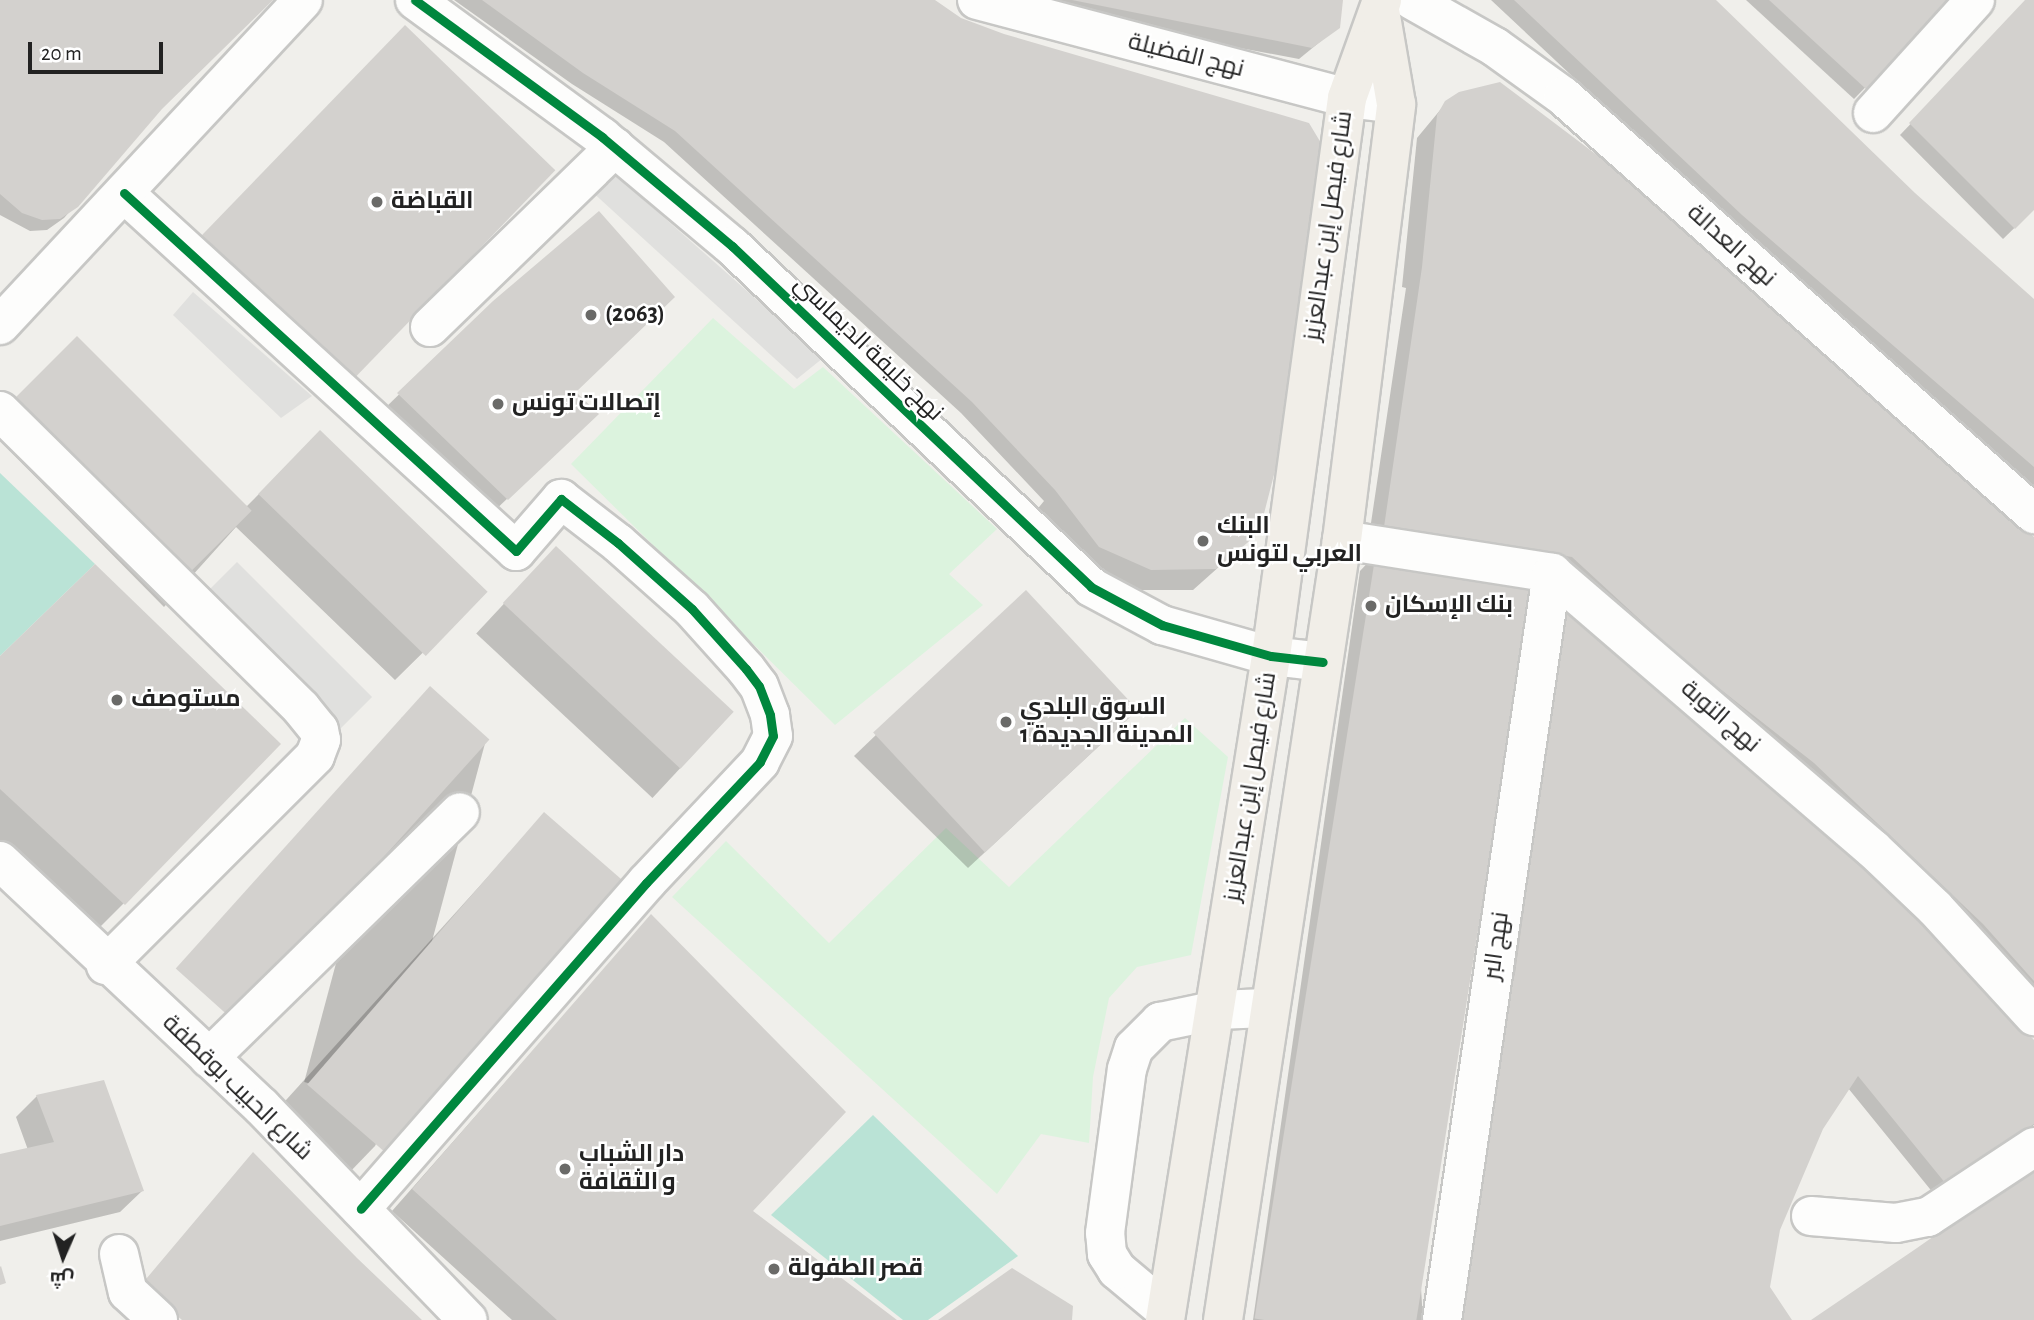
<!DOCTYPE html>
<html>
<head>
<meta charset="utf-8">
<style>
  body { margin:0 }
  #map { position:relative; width:2034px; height:1320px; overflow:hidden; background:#f0efeb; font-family:"Alegreya Sans",Cairo,sans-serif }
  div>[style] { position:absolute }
  .park>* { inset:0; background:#dcf3de }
  .pitch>* { inset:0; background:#bae3d6 }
  .parking>* { inset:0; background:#e0e0de; transform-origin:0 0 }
  .shadow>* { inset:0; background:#0003; transform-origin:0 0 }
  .building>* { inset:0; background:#d3d1ce; transform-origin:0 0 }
  .roads { filter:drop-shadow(2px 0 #c7c7c5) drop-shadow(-2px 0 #c7c7c5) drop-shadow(0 2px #c7c7c5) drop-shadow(0 -2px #c7c7c5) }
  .minor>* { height:38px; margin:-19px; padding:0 19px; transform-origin:19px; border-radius:19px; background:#fdfdfc }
  .major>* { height:38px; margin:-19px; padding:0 19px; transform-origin:19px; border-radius:19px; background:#f1eee8 }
  .cycleway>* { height:9px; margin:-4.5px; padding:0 4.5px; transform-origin:4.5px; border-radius:4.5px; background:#00873e }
  .dots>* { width:19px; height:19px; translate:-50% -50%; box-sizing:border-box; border:4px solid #fff; border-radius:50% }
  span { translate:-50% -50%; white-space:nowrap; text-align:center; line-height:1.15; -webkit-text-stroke:5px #fff; paint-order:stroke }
  .street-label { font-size:24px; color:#222 }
  .poi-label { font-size:24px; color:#222; font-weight:700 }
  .left { translate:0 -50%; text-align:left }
  .north { position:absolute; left:28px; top:1222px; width:70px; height:70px; -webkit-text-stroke:5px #fff; paint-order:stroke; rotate:183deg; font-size:19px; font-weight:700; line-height:28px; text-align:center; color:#222 }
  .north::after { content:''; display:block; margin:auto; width:24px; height:32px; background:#222; clip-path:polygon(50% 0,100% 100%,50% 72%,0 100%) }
  .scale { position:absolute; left:28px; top:42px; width:135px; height:32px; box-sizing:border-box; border:4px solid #222; border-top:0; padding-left:9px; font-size:21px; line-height:24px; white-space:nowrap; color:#222; -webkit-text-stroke:5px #fff; paint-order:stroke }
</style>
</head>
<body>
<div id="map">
  <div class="park">
    <div style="clip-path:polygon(713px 318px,794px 389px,823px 367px,997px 529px,949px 574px,983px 605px,835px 725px,571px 464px)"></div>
    <div style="clip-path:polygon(1185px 718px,1228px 757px,1191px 955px,1137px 967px,1109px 998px,1093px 1077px,1089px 1143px,1041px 1134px,997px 1194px,672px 897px,726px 841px,829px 943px,946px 828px,1009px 887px)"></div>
  </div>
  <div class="pitch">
    <div style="clip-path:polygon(0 473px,95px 564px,0 656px)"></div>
    <div style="clip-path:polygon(873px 1115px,1018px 1256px,928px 1320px,903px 1320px,771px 1215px)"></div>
  </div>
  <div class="parking">
    <div style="clip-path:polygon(609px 169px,823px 358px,797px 379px,589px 189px)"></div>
    <div style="clip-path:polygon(193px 292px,312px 396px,281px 418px,173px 315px)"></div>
    <div style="left:237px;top:562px;width:191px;height:47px;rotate:45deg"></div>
  </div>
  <div class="shadow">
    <div style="clip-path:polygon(0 0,270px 0,160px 109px,64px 218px,47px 230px,30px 231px,0 215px)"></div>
    <div style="clip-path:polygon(454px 0,933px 0,1258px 532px,1193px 590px,1129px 590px,1077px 568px,1035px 512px,1044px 501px,961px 413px,664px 142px,572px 84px)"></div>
    <div style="clip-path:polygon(1018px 0,1342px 0,1338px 27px,1299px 59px,1096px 21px)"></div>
    <div style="clip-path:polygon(1491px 0,1714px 0,1914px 194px,2034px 301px,2034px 487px,1732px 226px)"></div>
    <div style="clip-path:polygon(1746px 0,1950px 0,1854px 99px)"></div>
    <div style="clip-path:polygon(2029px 0,2034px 0,2034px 209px,2003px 239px,1900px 135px)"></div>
    <div style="clip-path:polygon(1446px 103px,2034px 539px,2034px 1009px,1560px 568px,1368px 543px,1406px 288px,1402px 287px,1417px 138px)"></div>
    <div style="clip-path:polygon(494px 302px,574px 393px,580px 430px,490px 515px,382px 411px)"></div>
    <div style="clip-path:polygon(0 417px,247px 506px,320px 432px,457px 619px,395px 680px,236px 527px,164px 607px,0 441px)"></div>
    <div style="left:556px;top:548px;width:241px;height:117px;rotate:43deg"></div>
    <div style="clip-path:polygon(1376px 554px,1423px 1320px,1253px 1320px,1360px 571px)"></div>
    <div style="clip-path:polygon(1025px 592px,1115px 731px,968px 868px,854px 756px)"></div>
    <div style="clip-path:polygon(1554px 623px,2034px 1043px,2034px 1125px,1934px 1194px,1848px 1088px,1821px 1129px,1778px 1230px,1768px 1287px,1790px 1320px,1450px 1320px)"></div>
    <div style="clip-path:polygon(0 658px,124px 903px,96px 931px,0 843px)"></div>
    <div style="left:402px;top:717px;width:87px;height:378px;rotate:15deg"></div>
    <div style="clip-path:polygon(544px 815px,375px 1146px,347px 1175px,277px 1110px)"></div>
    <div style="clip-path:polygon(651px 917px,751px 1212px,894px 1320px,512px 1320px,392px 1211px)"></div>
    <div style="clip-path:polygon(37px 1096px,142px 1191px,120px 1212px,0 1241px,0 1156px,28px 1150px,16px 1117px)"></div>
  </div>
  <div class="building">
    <div style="clip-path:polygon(0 0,273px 0,162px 109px,78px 207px,60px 219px,42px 220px,22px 213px,0 194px)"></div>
    <div style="clip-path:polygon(482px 0,935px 0,961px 18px,1004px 34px,1309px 123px,1324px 148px,1284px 436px,1259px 533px,1216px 569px,1151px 570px,1099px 547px,1055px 490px,972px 402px,675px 131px,583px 73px)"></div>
    <div style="clip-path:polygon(1072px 0,1343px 0,1340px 28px,1312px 48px)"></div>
    <div style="clip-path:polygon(1514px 0,1716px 0,1915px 193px,2034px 299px,2034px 467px,1742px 215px)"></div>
    <div style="clip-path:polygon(1769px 0,1952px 0,1866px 89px)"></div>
    <div style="clip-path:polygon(2025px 0,2034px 0,2034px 210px,2015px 229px,1909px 123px)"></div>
    <div style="left:405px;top:25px;width:209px;height:298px;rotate:44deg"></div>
    <div style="clip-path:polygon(1500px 82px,1630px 180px,2034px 537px,2034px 981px,1983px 924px,1814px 763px,1687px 663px,1572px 557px,1384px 527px,1422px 267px,1437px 115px,1445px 101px,1459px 92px)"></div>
    <div style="clip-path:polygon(599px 211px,675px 297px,576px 392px,599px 414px,508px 500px,397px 393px,493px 301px)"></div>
    <div style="left:77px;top:336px;width:247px;height:89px;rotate:45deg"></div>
    <div style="left:320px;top:430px;width:233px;height:89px;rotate:44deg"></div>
    <div style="left:556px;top:546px;width:243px;height:78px;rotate:43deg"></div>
    <div style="left:1376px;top:552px;width:160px;height:776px;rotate:9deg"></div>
    <div style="clip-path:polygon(95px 564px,281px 744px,125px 905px,0 789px,0 656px)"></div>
    <div style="left:1026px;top:590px;width:164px;height:209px;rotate:47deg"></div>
    <div style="clip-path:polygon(1565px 610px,1872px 864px,2034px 1040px,2034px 1124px,1946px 1184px,1858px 1076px,1823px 1129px,1780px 1230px,1770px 1287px,1792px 1320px,1459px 1320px,1498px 1044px,1515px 973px)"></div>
    <div style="left:430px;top:686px;width:80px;height:380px;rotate:42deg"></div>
    <div style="left:544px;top:812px;width:104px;height:361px;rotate:41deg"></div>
    <div style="clip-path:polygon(651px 914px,846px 1112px,753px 1211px,897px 1320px,557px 1320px,412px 1189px)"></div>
    <div style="clip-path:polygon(104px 1080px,144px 1191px,0 1226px,0 1154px,54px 1142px,36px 1095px)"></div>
    <div style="clip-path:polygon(253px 1152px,357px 1258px,422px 1320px,182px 1320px,141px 1285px)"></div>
    <div style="clip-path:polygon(2034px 1166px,2034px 1320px,1811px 1320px,1917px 1248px)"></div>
    <div style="clip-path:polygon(1px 1266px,6px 1283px,0 1285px,0 1267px)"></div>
    <div style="clip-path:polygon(1012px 1268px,1073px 1306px,1072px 1320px,938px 1320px)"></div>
  </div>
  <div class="roads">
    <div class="minor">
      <div style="left:415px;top:0;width:232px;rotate:36.2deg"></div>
      <div style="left:602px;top:137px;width:170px;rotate:40deg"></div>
      <div style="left:732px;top:246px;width:495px;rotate:43.5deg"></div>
      <div style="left:1091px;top:587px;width:81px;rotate:28.2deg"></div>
      <div style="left:1162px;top:625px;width:113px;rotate:15.9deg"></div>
      <div style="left:1271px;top:656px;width:52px;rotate:6.6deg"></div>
      <div style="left:977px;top:0;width:383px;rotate:14.8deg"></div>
      <div style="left:1347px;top:98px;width:49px;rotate:7deg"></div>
      <div style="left:1412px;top:0;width:95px;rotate:29.5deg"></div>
      <div style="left:1495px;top:47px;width:84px;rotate:35.8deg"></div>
      <div style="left:1563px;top:96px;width:630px;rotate:41.59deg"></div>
      <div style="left:1873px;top:113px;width:152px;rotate:-47.9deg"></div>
      <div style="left:124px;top:193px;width:531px;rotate:42.4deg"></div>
      <div style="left:516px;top:551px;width:69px;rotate:-49.1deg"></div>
      <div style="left:561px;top:499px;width:72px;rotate:37.7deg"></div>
      <div style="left:618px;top:543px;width:99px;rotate:41.7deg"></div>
      <div style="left:692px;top:609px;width:81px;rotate:48deg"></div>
      <div style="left:746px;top:669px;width:21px;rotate:53deg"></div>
      <div style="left:759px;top:686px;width:31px;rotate:69deg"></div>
      <div style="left:770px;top:715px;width:21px;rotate:82deg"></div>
      <div style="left:773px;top:736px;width:29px;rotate:117deg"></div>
      <div style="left:760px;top:762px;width:166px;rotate:133.3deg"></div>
      <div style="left:646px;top:883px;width:433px;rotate:131.2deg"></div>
      <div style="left:0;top:325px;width:444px;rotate:-47deg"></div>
      <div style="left:430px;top:327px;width:258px;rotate:-44.2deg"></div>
      <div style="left:0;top:411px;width:423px;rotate:44.6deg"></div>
      <div style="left:301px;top:708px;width:28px;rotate:51deg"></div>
      <div style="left:319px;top:730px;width:10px;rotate:79deg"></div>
      <div style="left:321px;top:740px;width:17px;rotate:111deg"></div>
      <div style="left:315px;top:756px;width:296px;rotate:135deg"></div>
      <div style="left:1342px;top:540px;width:213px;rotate:8.9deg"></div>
      <div style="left:1552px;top:573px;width:423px;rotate:40.7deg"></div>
      <div style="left:1873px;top:849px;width:86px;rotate:43.6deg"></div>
      <div style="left:1935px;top:908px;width:147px;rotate:47.5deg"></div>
      <div style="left:0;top:861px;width:359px;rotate:43.2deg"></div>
      <div style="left:262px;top:1107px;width:296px;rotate:46deg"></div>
      <div style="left:209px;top:1058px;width:351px;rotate:-44.4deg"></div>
      <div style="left:1811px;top:1216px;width:85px;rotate:4.7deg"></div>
      <div style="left:1896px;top:1223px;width:33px;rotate:-11deg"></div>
      <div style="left:1928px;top:1217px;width:127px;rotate:-33.4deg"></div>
      <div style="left:119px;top:1254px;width:39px;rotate:77deg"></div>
      <div style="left:128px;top:1292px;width:41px;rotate:43deg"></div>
      <div style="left:1166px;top:1311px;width:64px;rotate:-140.1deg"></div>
      <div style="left:1117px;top:1270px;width:19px;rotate:-122deg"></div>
      <div style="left:1107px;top:1254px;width:21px;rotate:-95deg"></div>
      <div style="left:1105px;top:1233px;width:165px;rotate:-82.4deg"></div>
      <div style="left:1127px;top:1069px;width:22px;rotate:-72deg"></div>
      <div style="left:1134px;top:1048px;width:37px;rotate:-45deg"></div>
      <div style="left:1160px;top:1022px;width:58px;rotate:-11.9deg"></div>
      <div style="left:1217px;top:1010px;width:50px;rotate:-2.3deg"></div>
      <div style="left:1442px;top:1320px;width:755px;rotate:-81.62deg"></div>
    </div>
    <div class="major">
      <div style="left:1165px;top:1320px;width:672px;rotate:-80.93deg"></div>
      <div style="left:1271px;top:656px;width:563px;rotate:-82.24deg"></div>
      <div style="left:1347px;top:98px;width:104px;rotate:-70.3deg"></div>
      <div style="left:1223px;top:1320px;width:789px;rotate:-81.33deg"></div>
      <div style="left:1342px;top:540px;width:439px;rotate:-82.9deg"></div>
      <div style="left:1396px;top:104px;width:95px;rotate:-99.7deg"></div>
    </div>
  </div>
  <div class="cycleway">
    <div style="left:415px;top:0;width:232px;rotate:36.2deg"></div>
    <div style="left:602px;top:137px;width:170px;rotate:40deg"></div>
    <div style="left:732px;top:246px;width:495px;rotate:43.5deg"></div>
    <div style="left:1091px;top:587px;width:81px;rotate:28.2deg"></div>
    <div style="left:1162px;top:625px;width:113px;rotate:15.9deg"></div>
    <div style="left:1271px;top:656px;width:52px;rotate:6.6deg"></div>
    <div style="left:124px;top:193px;width:531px;rotate:42.4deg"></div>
    <div style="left:516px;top:551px;width:69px;rotate:-49.1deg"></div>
    <div style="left:561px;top:499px;width:72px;rotate:37.7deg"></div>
    <div style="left:618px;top:543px;width:99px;rotate:41.7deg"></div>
    <div style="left:692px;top:609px;width:81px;rotate:48deg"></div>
    <div style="left:746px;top:669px;width:21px;rotate:53deg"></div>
    <div style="left:759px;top:686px;width:31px;rotate:69deg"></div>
    <div style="left:770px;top:715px;width:21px;rotate:82deg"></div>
    <div style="left:773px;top:736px;width:29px;rotate:117deg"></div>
    <div style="left:760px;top:762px;width:166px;rotate:133.3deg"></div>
    <div style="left:646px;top:883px;width:433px;rotate:131.2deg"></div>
  </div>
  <div class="dots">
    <div style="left:377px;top:202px;background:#6a6a68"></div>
    <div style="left:591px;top:315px;background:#6a6a68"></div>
    <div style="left:498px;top:404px;background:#6a6a68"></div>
    <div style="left:1203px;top:541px;background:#6a6a68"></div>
    <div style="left:1371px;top:606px;background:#6a6a68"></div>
    <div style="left:117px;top:700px;background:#6a6a68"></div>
    <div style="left:1006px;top:722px;background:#6a6a68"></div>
    <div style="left:565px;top:1169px;background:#6a6a68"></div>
    <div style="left:774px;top:1269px;background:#6a6a68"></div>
  </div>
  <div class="street-label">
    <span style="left:1186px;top:56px;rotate:14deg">نهج الفضيلة</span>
    <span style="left:1329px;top:226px;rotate:-82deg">شارع فيصل إبن عبدالعزيز</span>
    <span style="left:1731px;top:246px;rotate:42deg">نهج العدالة</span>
    <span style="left:868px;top:349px;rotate:44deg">نهج خليفة الديماسي</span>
    <span style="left:1720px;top:717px;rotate:41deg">نهج التوبة</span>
    <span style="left:1251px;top:787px;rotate:-81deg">شارع فيصل إبن عبدالعزيز</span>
    <span style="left:1497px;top:946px;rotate:-82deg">نهج البر</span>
    <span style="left:237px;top:1088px;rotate:44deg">شارع الحبيب بوقطفة</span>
  </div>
  <div class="poi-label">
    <span class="left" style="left:391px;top:202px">القباضة</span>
    <span class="left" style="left:605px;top:315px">(2063)</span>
    <span class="left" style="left:512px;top:404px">إتصالات تونس</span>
    <span class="left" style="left:1217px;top:541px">البنك<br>العربي لتونس</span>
    <span class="left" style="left:1385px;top:606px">بنك الإسكان</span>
    <span class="left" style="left:131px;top:700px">مستوصف</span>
    <span class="left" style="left:1020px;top:722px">السوق البلدي<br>المدينة الجديدة 1</span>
    <span class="left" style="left:579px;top:1169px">دار الشباب<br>و الثقافة</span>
    <span class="left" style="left:788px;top:1269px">قصر الطفولة</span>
  </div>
  <div class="north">ش</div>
  <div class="scale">20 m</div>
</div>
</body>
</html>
